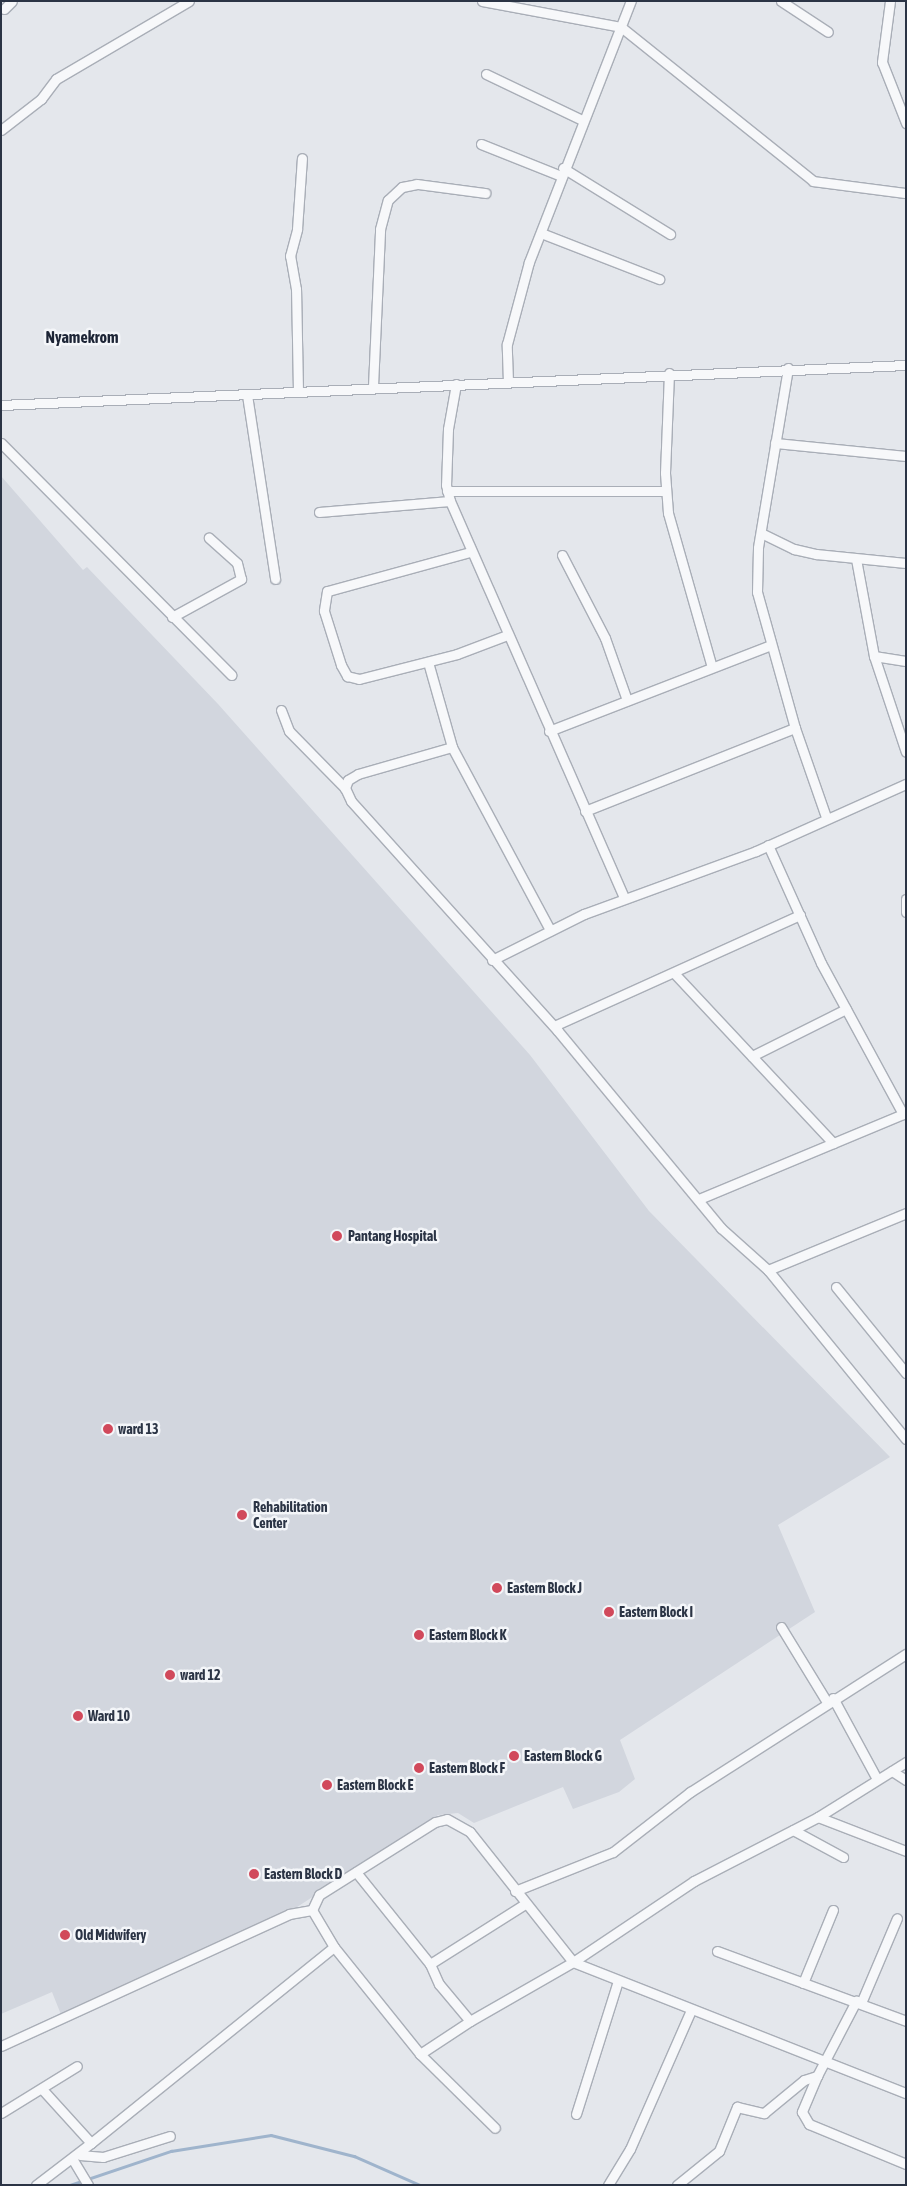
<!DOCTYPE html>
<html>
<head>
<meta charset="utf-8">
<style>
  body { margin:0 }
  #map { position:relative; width:907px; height:2186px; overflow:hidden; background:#e4e7ec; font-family:"Asap Condensed",sans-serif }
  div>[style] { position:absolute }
  .built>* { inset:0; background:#d2d6de }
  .stream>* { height:2.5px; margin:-1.25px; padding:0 1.25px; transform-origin:1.25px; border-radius:1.25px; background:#9fb4cc }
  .roads { filter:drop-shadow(1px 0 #a9aeb7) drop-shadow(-1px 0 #a9aeb7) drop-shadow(0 1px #a9aeb7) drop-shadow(0 -1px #a9aeb7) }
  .minor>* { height:9px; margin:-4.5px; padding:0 4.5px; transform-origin:4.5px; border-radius:4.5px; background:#f7f8fa }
  .dots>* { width:14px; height:14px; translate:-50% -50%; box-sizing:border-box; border:2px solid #f4f6f9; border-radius:50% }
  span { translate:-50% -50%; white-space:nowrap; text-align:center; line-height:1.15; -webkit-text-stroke:5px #f4f6f9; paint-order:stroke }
  .poi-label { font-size:14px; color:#2b3445; font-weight:700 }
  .left { translate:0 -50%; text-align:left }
  .quarter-label { font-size:16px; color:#1d2536; font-weight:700 }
  .frame { position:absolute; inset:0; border:2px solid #2b3445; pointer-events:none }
</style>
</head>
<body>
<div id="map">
  <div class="built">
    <div style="clip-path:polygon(1px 476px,83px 570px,87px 567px,218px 704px,530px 1055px,649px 1211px,890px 1457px,778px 1525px,815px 1612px,620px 1740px,635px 1779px,619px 1792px,573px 1809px,563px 1787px,474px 1823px,458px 1813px,438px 1815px,291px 1911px,62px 2017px,52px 1992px,1px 2014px)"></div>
  </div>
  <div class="stream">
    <div style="left:70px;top:2185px;width:107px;rotate:-18.6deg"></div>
    <div style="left:171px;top:2151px;width:101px;rotate:-9.1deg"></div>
    <div style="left:271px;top:2135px;width:86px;rotate:14.2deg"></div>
    <div style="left:354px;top:2156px;width:72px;rotate:23.7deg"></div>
  </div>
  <div class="roads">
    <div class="minor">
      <div style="left:482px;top:1px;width:141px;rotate:10.6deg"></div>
      <div style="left:621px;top:27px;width:246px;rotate:38.7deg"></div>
      <div style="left:813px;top:181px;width:94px;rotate:7.4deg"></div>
      <div style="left:781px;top:1px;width:56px;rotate:33.4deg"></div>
      <div style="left:890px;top:1px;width:62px;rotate:97.5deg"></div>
      <div style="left:882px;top:62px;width:66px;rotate:68.5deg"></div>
      <div style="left:4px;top:9px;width:11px;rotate:-45deg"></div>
      <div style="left:486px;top:74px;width:106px;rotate:25.6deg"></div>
      <div style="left:1px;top:130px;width:51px;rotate:-37.8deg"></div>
      <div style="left:41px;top:99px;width:25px;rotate:-53deg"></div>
      <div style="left:56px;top:79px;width:154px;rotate:-30.4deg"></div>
      <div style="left:481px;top:144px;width:86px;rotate:21.8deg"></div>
      <div style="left:563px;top:168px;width:126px;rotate:31.7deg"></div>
      <div style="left:541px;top:233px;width:127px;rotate:21.3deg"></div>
      <div style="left:788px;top:368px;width:182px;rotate:99.5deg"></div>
      <div style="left:758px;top:548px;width:44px;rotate:91.3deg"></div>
      <div style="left:757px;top:592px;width:141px;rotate:74.4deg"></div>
      <div style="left:795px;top:728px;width:94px;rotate:70.8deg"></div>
      <div style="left:669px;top:373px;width:100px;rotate:92.3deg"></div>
      <div style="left:665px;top:473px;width:40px;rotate:85.7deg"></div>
      <div style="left:668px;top:513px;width:160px;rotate:74.1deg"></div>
      <div style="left:508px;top:382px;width:38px;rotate:-92deg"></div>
      <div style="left:507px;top:344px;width:85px;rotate:-75deg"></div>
      <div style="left:529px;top:262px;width:280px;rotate:-68.7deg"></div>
      <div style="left:456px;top:384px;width:46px;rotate:100.1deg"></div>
      <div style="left:448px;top:429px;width:56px;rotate:92deg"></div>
      <div style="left:446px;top:485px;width:16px;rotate:76deg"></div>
      <div style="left:450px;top:501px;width:433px;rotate:66.3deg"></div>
      <div style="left:373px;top:386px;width:157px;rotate:-87.4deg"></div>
      <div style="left:380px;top:229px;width:30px;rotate:-75deg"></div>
      <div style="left:388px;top:200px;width:19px;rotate:-43deg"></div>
      <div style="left:402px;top:187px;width:15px;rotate:-11deg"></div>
      <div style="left:417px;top:184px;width:69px;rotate:7.5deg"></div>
      <div style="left:298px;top:391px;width:102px;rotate:-91.1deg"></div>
      <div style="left:296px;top:289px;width:34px;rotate:-100deg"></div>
      <div style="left:290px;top:256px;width:28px;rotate:-75deg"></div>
      <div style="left:297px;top:229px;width:71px;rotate:-86deg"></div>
      <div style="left:247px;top:395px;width:186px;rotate:81.3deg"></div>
      <div style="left:1px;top:405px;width:906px;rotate:-2.53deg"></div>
      <div style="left:1px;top:443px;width:327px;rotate:45.2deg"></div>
      <div style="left:775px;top:443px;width:132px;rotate:5.7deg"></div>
      <div style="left:447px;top:491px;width:218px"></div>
      <div style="left:319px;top:512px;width:131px;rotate:-4.8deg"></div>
      <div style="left:761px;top:533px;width:37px;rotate:26deg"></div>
      <div style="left:794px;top:549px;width:23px;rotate:13deg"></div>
      <div style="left:816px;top:554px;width:90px;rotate:5.7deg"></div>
      <div style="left:470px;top:552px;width:148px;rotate:164.7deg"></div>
      <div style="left:327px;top:591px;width:20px;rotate:99deg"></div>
      <div style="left:324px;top:611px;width:57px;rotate:72.5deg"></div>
      <div style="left:341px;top:665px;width:13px;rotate:61deg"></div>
      <div style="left:347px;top:676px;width:12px;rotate:14deg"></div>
      <div style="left:359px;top:679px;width:101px;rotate:-14.3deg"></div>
      <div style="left:457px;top:654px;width:53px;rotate:-20.8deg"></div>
      <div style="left:562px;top:555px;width:93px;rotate:62.6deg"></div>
      <div style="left:605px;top:638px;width:66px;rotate:70.5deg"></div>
      <div style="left:856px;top:559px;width:99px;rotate:79.5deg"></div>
      <div style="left:874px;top:656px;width:101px;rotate:71.6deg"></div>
      <div style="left:172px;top:617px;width:79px;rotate:-28.8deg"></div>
      <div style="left:241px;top:579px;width:16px;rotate:-104deg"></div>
      <div style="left:237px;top:563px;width:38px;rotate:-138deg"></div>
      <div style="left:874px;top:656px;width:32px;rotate:9deg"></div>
      <div style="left:428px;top:662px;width:88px;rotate:74.2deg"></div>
      <div style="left:452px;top:747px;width:208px;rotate:61.8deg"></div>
      <div style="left:281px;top:710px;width:22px;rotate:69deg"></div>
      <div style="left:289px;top:731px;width:80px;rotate:45.5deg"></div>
      <div style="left:549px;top:731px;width:238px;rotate:-21.2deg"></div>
      <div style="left:452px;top:747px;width:98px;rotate:164deg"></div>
      <div style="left:358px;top:774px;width:12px;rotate:149deg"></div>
      <div style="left:348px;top:780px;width:9px;rotate:111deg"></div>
      <div style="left:345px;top:788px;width:14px;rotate:65deg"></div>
      <div style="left:351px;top:801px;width:309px;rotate:48deg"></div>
      <div style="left:558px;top:1031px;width:256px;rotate:50.4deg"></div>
      <div style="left:721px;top:1228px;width:63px;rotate:41.8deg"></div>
      <div style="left:768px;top:1270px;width:218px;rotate:50.8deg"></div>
      <div style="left:585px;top:811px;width:226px;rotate:-21.6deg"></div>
      <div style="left:768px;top:845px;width:129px;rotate:65.8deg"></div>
      <div style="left:821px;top:963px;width:172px;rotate:61.5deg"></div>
      <div style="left:906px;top:899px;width:13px;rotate:90deg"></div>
      <div style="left:492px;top:960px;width:103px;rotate:-26.6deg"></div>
      <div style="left:584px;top:914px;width:183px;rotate:-20.1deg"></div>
      <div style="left:756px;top:851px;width:164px;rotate:-24.1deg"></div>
      <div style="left:674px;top:973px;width:233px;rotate:46.9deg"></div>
      <div style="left:554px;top:1026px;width:270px;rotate:-24.3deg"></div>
      <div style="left:752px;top:1056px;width:105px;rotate:-26.6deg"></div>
      <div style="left:699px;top:1199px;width:224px;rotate:-22.6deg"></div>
      <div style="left:768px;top:1270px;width:149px;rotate:-22.4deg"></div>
      <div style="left:836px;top:1287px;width:111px;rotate:50.9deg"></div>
      <div style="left:781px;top:1627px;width:88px;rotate:58.5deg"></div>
      <div style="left:833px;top:1698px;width:92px;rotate:61.5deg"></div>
      <div style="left:892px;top:1771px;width:17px;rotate:33deg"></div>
      <div style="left:818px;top:1817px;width:94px;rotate:21.1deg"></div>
      <div style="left:793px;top:1830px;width:57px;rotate:28.4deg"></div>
      <div style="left:356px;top:1872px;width:118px;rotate:51.2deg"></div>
      <div style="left:430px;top:1964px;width:112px;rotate:-32.3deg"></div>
      <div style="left:515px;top:1891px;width:105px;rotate:-21.7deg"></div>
      <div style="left:613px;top:1852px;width:98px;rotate:-37.9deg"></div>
      <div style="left:690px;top:1792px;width:256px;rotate:-32.6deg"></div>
      <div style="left:334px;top:1947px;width:137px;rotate:51.2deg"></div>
      <div style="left:420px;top:2054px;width:60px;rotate:-33.4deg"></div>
      <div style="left:717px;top:1951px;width:202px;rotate:20.3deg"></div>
      <div style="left:430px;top:1964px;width:22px;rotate:66deg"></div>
      <div style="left:439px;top:1984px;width:48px;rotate:50deg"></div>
      <div style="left:470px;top:2021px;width:119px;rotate:-29.8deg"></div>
      <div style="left:573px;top:1962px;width:358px;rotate:21.5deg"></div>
      <div style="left:803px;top:1983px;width:79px;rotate:-67.7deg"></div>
      <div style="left:861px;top:2003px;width:92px;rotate:-67deg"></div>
      <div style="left:1px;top:2046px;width:317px;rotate:-24.6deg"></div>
      <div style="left:289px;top:1914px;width:23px;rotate:-10deg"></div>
      <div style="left:312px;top:1910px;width:17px;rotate:-65deg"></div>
      <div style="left:319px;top:1895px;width:137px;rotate:-32.2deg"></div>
      <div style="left:435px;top:1822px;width:12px;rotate:-14deg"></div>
      <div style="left:447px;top:1819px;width:26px;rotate:29deg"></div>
      <div style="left:470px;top:1832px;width:166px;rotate:51.6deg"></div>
      <div style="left:573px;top:1962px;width:146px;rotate:-33.8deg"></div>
      <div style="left:694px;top:1881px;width:140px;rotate:-27.3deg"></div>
      <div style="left:818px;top:1817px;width:104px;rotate:-32deg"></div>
      <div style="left:420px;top:2054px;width:105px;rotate:44.6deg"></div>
      <div style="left:817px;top:2076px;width:39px;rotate:113deg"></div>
      <div style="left:802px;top:2112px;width:14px;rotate:60deg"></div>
      <div style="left:809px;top:2124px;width:105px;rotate:22.4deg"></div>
      <div style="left:1px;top:2113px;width:89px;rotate:-31.7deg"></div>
      <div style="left:576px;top:2114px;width:139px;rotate:-72.5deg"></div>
      <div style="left:91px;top:2143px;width:312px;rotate:-38.9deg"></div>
      <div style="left:334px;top:1947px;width:43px;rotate:-120.7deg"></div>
      <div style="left:80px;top:2155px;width:23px;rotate:5deg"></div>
      <div style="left:103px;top:2157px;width:70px;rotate:-17.4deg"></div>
      <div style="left:73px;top:2160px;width:29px;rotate:59deg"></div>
      <div style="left:36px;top:2185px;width:69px;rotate:-37.4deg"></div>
      <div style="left:91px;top:2143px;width:73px;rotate:-132.2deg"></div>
      <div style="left:608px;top:2185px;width:42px;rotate:-58.6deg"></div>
      <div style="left:630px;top:2149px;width:152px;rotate:-66.3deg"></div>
      <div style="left:677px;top:2185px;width:54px;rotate:-39deg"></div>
      <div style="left:719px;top:2151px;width:48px;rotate:-67.8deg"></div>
      <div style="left:737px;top:2107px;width:28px;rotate:13deg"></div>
      <div style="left:764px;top:2113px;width:52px;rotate:-39.5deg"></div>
      <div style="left:804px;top:2080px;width:14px;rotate:-17deg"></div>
      <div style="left:817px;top:2076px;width:85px;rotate:-62.5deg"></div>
    </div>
  </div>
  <div class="dots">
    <div style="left:337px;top:1236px;background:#d1495b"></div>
    <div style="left:108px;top:1429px;background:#d1495b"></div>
    <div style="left:242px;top:1515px;background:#d1495b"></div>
    <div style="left:497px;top:1588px;background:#d1495b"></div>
    <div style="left:609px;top:1612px;background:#d1495b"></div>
    <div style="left:419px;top:1635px;background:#d1495b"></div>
    <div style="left:170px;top:1675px;background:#d1495b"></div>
    <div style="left:78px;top:1716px;background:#d1495b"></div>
    <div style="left:514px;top:1756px;background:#d1495b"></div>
    <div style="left:419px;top:1768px;background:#d1495b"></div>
    <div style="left:327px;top:1785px;background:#d1495b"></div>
    <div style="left:254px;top:1874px;background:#d1495b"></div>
    <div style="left:65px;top:1935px;background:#d1495b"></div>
  </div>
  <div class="poi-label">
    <span class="left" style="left:348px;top:1236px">Pantang Hospital</span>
    <span class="left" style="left:118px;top:1429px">ward 13</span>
    <span class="left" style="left:253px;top:1515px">Rehabilitation<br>Center</span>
    <span class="left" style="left:507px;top:1588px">Eastern Block J</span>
    <span class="left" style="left:619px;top:1612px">Eastern Block I</span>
    <span class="left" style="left:429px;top:1635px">Eastern Block K</span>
    <span class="left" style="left:180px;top:1675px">ward 12</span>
    <span class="left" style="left:88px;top:1716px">Ward 10</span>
    <span class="left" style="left:524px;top:1756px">Eastern Block G</span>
    <span class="left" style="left:429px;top:1768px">Eastern Block F</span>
    <span class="left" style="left:337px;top:1785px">Eastern Block E</span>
    <span class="left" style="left:264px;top:1874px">Eastern Block D</span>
    <span class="left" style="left:75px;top:1935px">Old Midwifery</span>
  </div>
  <div class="quarter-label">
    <span style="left:82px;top:337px">Nyamekrom</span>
  </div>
  <div class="frame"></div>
</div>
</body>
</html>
